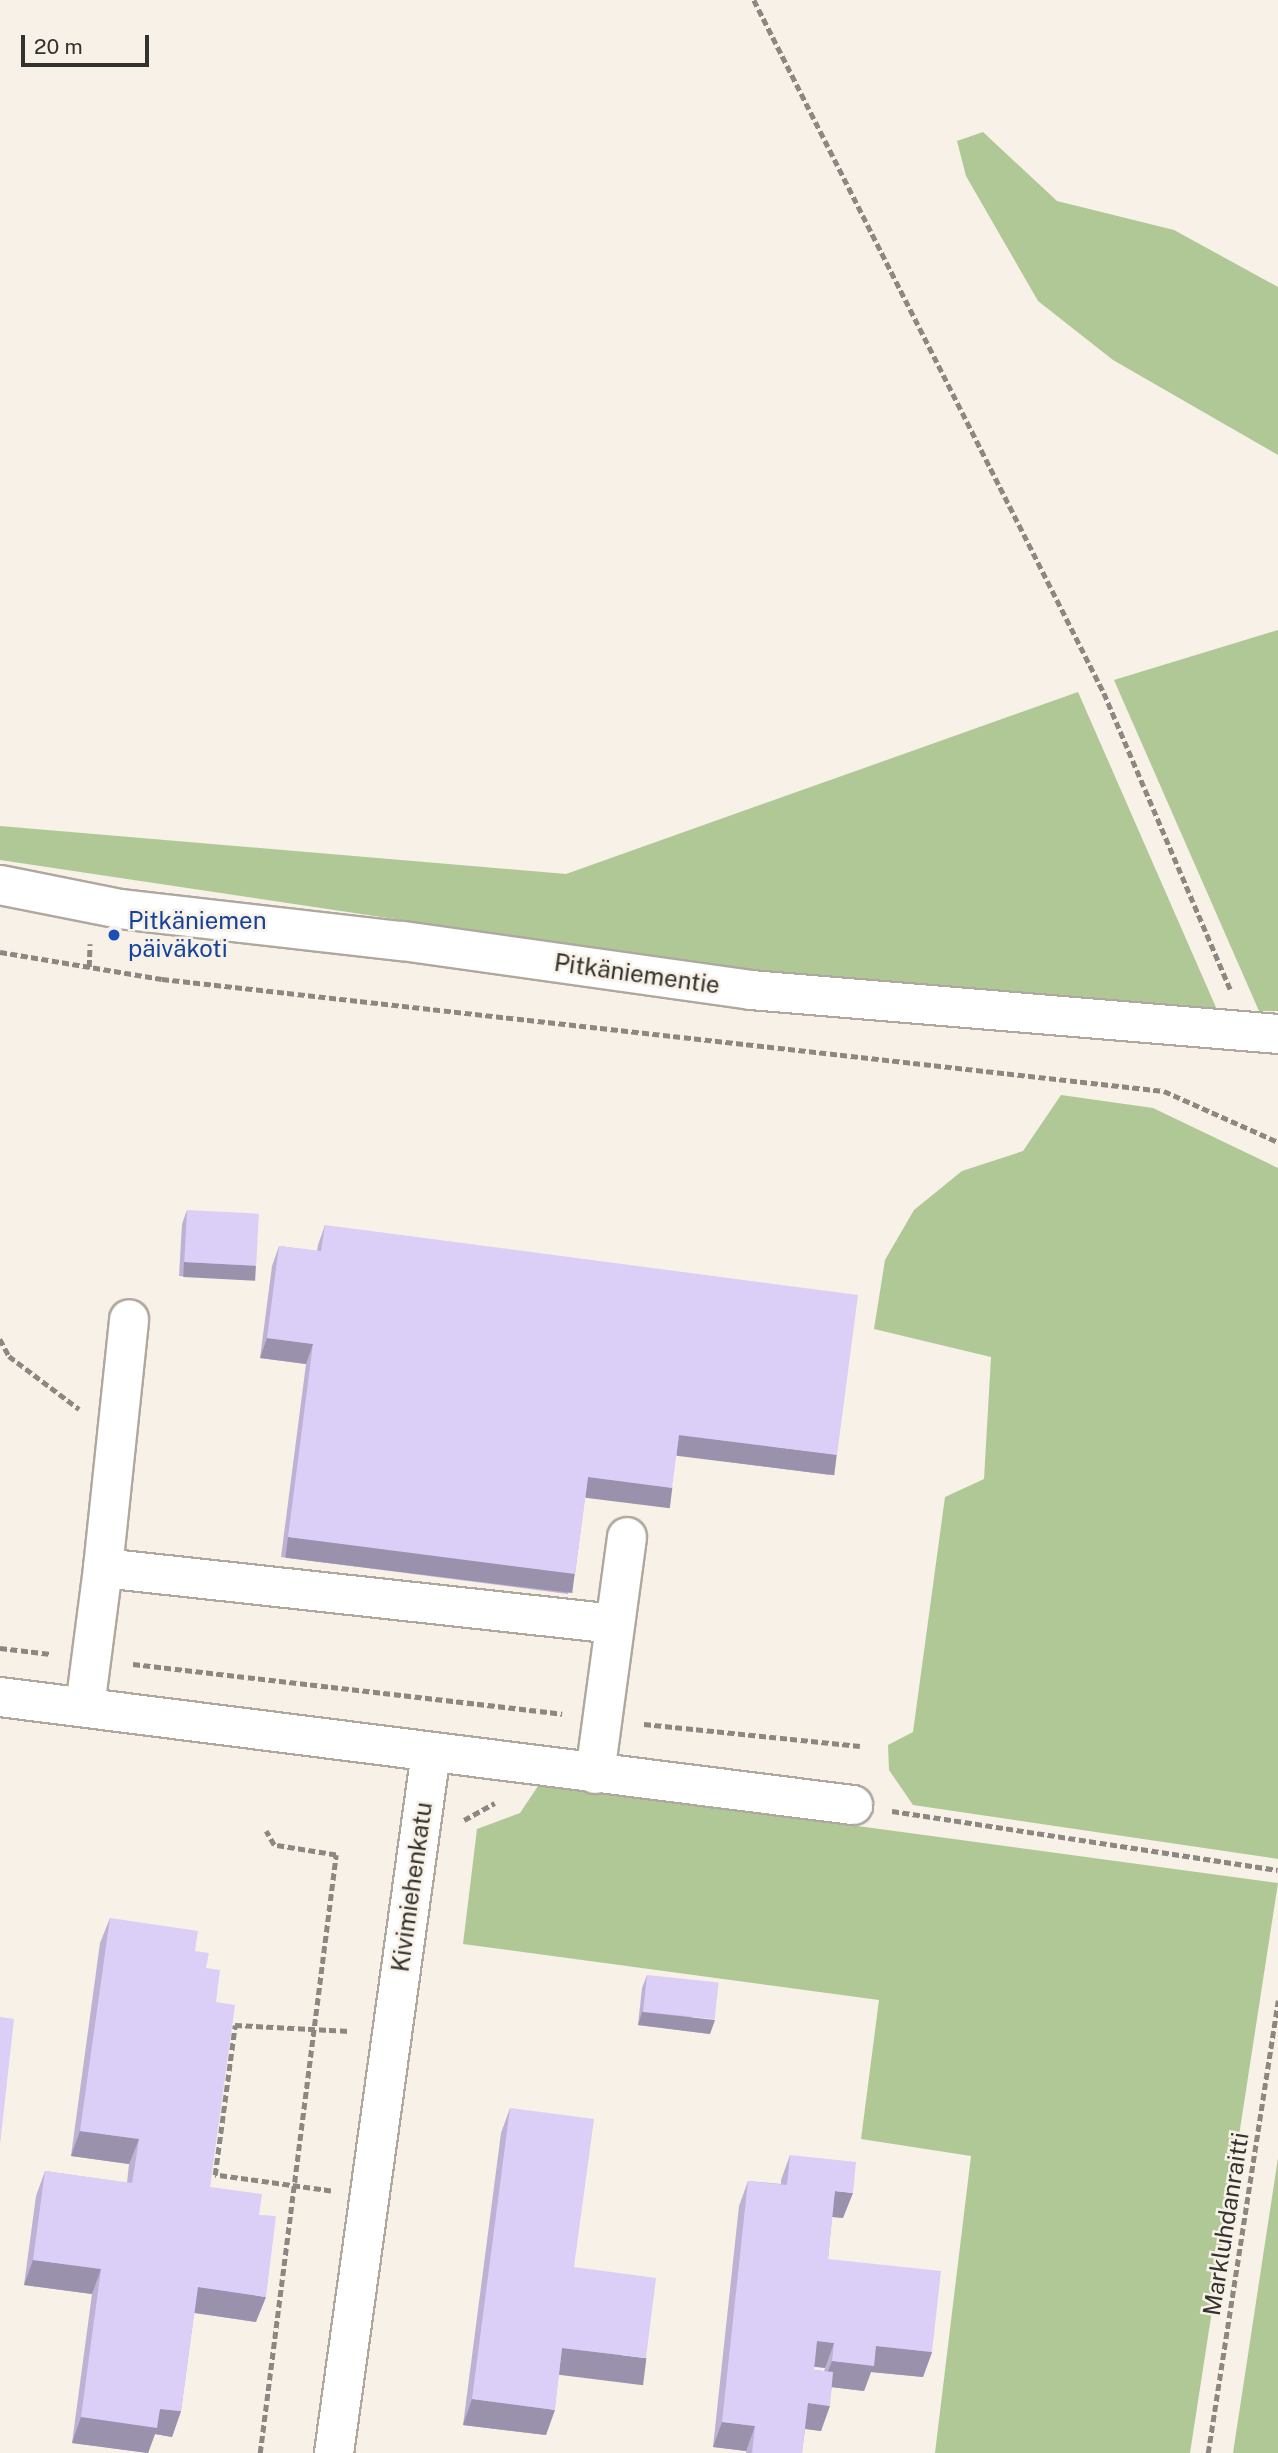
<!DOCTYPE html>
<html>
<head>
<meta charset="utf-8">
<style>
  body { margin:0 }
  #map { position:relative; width:1278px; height:2453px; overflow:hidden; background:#f7f1e7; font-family:"Public Sans",sans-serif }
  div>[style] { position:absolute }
  .green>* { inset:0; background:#b0c896 }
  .path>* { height:4.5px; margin-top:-2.25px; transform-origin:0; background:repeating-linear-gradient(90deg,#8c8881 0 7px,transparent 0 10.5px) }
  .roads { filter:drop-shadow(2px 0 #aea89f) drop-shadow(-2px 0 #aea89f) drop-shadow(0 2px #aea89f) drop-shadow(0 -2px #aea89f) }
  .minor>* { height:38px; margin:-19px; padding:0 19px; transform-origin:19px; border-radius:19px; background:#fff }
  .wall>* { inset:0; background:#bdb2d4 }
  .shaded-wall>* { inset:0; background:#9a91ad; transform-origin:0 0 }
  .building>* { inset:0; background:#dccff7; transform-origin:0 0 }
  .dots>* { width:19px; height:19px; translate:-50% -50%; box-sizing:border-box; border:4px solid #f7f1e7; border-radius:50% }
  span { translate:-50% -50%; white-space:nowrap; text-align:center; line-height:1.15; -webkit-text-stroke:5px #f7f1e7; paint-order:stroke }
  .transit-label { font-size:24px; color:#164399 }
  .left { translate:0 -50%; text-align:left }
  .street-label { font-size:24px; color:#34322e }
  .scale { position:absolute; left:21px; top:35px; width:128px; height:32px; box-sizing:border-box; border:4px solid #34322e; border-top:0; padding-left:9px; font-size:21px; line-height:24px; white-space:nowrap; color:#34322e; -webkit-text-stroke:5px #f7f1e7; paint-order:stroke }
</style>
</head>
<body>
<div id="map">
  <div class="green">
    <div style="clip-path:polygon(983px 132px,1057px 201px,1174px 230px,1278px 287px,1278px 455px,1113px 360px,1038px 301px,966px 176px,957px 141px)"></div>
    <div style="clip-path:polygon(1278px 630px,1278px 1011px,1259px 1011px,1114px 680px)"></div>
    <div style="clip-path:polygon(1078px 692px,1218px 1012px,743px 971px,0 860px,0 826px,566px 874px)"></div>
    <div style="clip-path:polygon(1061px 1095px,1153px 1108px,1278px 1168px,1278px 1859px,913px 1805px,889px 1770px,888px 1745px,913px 1732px,945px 1497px,984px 1479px,991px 1357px,874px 1329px,885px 1260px,914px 1210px,962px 1171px,1023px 1151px)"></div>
    <div style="clip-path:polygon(540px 1783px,1278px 1883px,1190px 2453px,935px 2453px,971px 2156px,861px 2139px,879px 2000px,463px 1944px,477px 1829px,520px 1813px)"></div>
    <div style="clip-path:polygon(1278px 2158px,1278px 2453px,1233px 2453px)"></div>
  </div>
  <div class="path">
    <div style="left:754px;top:0;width:776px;rotate:63.2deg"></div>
    <div style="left:1104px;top:693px;width:322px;rotate:66.9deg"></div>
    <div style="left:0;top:952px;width:164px;rotate:9.5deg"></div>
    <div style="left:162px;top:979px;width:1008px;rotate:6.38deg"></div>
    <div style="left:1164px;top:1091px;width:125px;rotate:24.1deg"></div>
    <div style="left:89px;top:967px;width:23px;rotate:-88deg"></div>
    <div style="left:0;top:1339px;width:19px;rotate:62deg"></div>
    <div style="left:9px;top:1356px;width:88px;rotate:37.1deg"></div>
    <div style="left:0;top:1648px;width:51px;rotate:6.7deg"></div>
    <div style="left:133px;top:1664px;width:432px;rotate:6.6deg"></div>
    <div style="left:644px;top:1724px;width:217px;rotate:5.8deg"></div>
    <div style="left:892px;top:1811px;width:390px;rotate:8.7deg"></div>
    <div style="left:464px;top:1820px;width:35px;rotate:-29deg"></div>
    <div style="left:331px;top:2191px;width:117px;rotate:-172.1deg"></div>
    <div style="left:215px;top:2175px;width:151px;rotate:-82.4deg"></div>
    <div style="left:235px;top:2025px;width:115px;rotate:3deg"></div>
    <div style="left:260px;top:2453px;width:603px;rotate:-82.76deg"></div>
    <div style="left:336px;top:1855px;width:63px;rotate:-170.8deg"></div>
    <div style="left:274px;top:1845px;width:16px;rotate:-120deg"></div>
    <div style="left:1208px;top:2453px;width:458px;rotate:-81.2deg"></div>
  </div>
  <div class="roads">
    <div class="minor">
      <div style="left:0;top:885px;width:122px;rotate:11.3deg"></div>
      <div style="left:120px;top:909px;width:285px;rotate:6.5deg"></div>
      <div style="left:403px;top:941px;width:351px;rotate:8deg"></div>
      <div style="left:751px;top:990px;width:529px;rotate:4.77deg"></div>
      <div style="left:103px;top:1568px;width:250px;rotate:-84deg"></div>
      <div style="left:0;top:1697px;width:860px;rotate:7.22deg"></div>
      <div style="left:85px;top:1707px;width:140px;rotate:-82.6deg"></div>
      <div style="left:103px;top:1568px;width:515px;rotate:6.24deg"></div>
      <div style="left:595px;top:1774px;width:239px;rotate:-82.3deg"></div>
      <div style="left:334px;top:2453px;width:708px;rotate:-82.12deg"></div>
    </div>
  </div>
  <div class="wall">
    <div style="clip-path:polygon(187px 1210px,256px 1266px,251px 1280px,179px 1276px,182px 1224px)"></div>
    <div style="clip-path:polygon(325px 1225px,830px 1475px,676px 1455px,665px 1507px,585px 1497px,575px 1574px,568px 1594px,281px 1557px,306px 1364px,260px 1358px,272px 1266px,279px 1246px,317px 1251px,318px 1245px)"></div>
    <div style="clip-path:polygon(110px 1918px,195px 1951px,206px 1968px,216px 2002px,210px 2187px,259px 2215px,256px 2322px,194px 2313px,181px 2411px,172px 2437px,155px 2434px,148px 2453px,72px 2443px,92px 2294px,24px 2285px,36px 2196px,45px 2171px,127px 2183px,129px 2164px,71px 2156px,100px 1943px)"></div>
    <div style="clip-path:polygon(647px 1975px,710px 2034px,638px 2025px,642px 1988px)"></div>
    <div style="clip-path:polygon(510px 2108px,574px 2267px,637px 2383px,559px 2373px,546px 2435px,463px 2425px,501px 2133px)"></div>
    <div style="clip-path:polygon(evenodd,790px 2155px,843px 2218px,832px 2217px,828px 2259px,932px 2352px,923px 2377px,871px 2372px,864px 2391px,832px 2387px,821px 2431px,805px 2429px,802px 2453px,746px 2453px,746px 2451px,713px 2447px,739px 2206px,748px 2181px,781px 2184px,781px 2180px,790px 2155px,814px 2366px,825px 2368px,824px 2371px,814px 2370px,814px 2366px)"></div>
  </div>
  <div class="shaded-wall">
    <div style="left:184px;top:1262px;width:72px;height:15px;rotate:3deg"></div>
    <div style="clip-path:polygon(267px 1338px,313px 1344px,306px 1364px,260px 1358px)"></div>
    <div style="left:679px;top:1435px;width:159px;height:21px;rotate:7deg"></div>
    <div style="left:588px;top:1477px;width:85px;height:21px;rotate:7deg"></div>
    <div style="left:288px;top:1537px;width:289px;height:21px;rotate:7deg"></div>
    <div style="clip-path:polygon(642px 2012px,715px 2020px,710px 2034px,638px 2025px)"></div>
    <div style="clip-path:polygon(80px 2131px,139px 2139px,129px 2164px,71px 2156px)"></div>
    <div style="clip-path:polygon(835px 2191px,853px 2193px,843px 2218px,825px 2216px)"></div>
    <div style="clip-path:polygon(33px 2260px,101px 2269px,92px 2294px,24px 2285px)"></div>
    <div style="clip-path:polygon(198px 2287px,266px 2297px,256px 2322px,189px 2312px)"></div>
    <div style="clip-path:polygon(817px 2341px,834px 2343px,825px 2368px,807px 2366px)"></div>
    <div style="clip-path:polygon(876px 2346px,932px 2352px,923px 2377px,871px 2372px,864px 2391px,822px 2386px,832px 2361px)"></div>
    <div style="left:562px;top:2348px;width:85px;height:27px;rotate:7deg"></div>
    <div style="clip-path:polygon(472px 2399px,555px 2410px,546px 2435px,463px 2425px)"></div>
    <div style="clip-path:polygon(808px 2403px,830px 2406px,821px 2431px,799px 2428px)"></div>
    <div style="clip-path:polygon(160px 2409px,181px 2411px,172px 2437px,155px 2434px,148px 2453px,72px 2443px,81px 2417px)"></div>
    <div style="clip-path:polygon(722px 2422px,755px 2426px,746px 2451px,713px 2447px)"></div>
  </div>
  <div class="building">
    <div style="left:187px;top:1210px;width:72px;height:52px;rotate:3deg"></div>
    <div style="clip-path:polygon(325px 1225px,858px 1295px,837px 1455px,679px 1435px,672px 1488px,588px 1477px,575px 1574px,288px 1537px,313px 1344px,267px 1338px,279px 1246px,321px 1251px)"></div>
    <div style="clip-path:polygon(110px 1918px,198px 1931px,195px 1951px,209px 1953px,206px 1968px,220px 1970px,216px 2002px,235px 2005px,210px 2187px,262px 2194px,259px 2215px,276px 2216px,266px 2297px,198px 2287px,181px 2411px,160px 2409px,157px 2428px,81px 2417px,101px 2269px,33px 2260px,45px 2171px,132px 2183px,139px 2139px,80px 2131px)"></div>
    <div style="left:647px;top:1975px;width:72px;height:37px;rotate:6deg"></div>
    <div style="clip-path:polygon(0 2017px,14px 2019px,0 2145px)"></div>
    <div style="clip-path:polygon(510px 2108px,594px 2119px,574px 2267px,656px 2278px,646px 2358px,562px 2348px,555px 2410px,472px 2399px)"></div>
    <div style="clip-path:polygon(790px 2155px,856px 2162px,853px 2193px,835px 2191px,828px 2259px,941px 2271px,932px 2352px,876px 2346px,874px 2366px,832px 2361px,834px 2343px,817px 2341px,814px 2370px,833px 2372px,830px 2406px,808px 2403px,802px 2453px,752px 2453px,755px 2426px,722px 2422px,748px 2181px,787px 2185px)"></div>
  </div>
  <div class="dots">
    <div style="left:114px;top:935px;background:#1a4fb4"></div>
  </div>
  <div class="transit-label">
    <span class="left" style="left:128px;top:935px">Pitkäniemen<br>päiväkoti</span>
  </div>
  <div class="street-label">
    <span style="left:637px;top:974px;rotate:8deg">Pitkäniementie</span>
    <span style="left:412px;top:1887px;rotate:-82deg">Kivimiehenkatu</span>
    <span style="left:1226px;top:2224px;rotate:-81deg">Markluhdanraitti</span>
  </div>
  <div class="scale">20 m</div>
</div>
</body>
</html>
